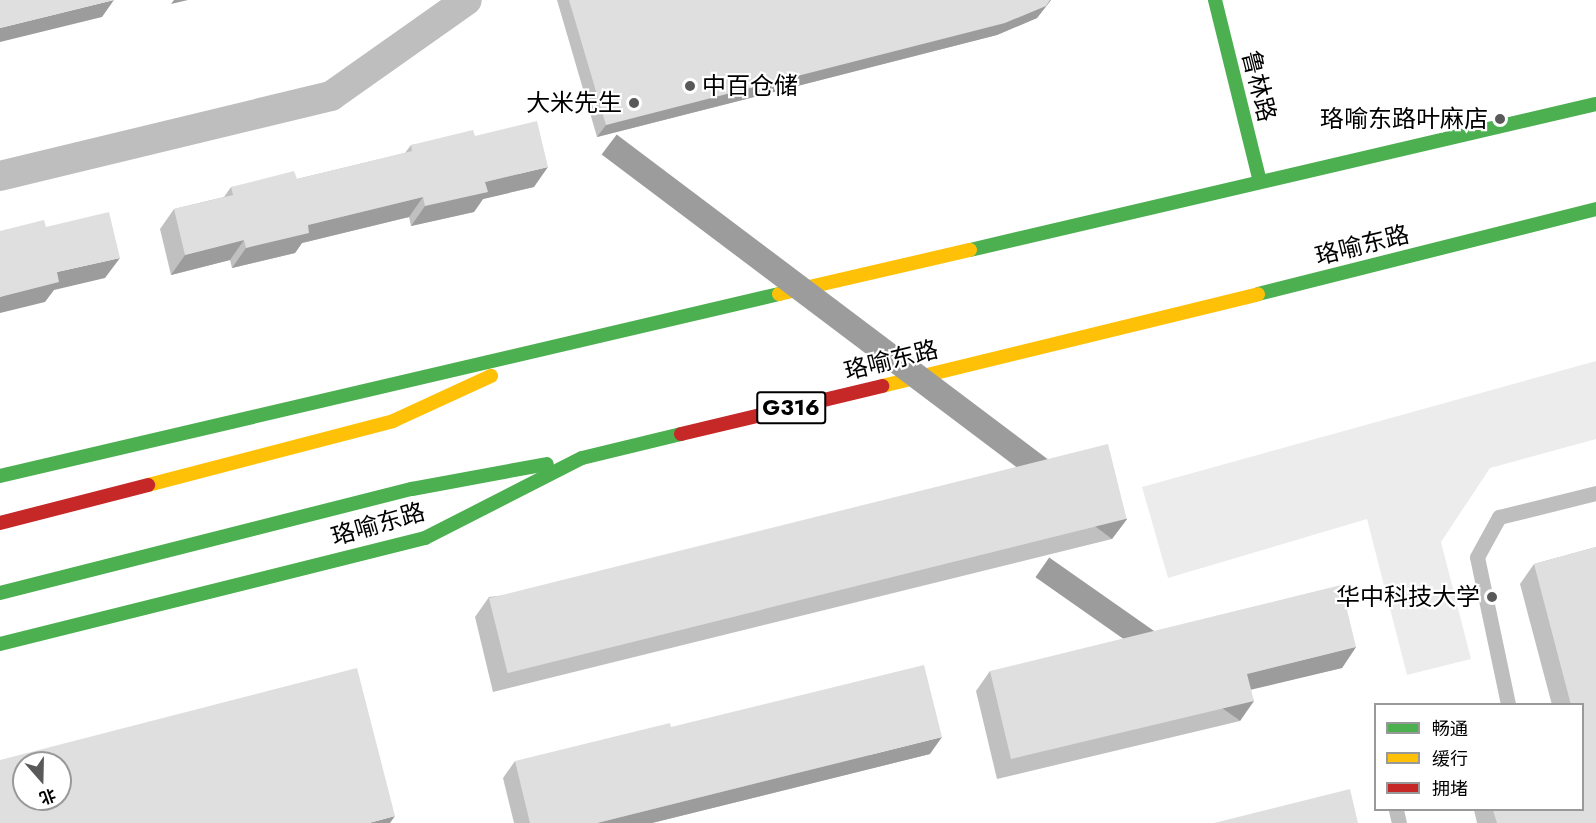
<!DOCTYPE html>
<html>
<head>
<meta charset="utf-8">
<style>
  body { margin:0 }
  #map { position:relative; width:1596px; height:823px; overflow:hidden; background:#fff; font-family:Jost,"Noto Sans SC",sans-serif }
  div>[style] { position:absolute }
  .green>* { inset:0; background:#ececec }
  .lane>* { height:15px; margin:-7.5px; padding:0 7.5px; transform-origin:7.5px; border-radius:7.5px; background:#bebebe }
  .street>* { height:30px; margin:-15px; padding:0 15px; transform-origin:15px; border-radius:15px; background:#bebebe }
  .fast>* { height:14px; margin:-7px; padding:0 7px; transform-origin:7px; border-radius:7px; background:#4caf50 }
  .slow>* { height:14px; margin:-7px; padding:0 7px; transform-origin:7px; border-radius:7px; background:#ffc107 }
  .jam>* { height:14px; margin:-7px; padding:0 7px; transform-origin:7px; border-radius:7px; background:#c62828 }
  .wall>* { inset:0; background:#c0c0c0 }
  .shaded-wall>* { inset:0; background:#9c9c9c; transform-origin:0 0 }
  .building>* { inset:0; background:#dfdfdf; transform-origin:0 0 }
  .dots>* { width:16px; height:16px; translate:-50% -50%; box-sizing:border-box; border:3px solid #fff; border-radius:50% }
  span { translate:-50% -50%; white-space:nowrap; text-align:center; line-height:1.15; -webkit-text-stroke:4.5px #fff; paint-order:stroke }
  .shield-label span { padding:2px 4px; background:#fff; border:2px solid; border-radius:4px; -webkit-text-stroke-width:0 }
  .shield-label { font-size:22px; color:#000; font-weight:700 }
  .poi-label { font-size:24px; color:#000 }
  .left { translate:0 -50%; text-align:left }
  .right { translate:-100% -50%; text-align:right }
  .street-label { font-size:24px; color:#000 }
  .legend { position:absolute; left:1374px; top:703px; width:210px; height:108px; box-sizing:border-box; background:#fff; border:2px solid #999; margin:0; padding:8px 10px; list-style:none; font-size:18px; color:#000 }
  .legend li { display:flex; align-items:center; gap:12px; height:30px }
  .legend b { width:30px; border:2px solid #999 }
  .north { position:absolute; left:12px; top:751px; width:60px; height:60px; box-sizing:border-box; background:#fff; border:2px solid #999; border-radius:50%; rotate:160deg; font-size:16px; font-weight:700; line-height:24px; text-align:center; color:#000 }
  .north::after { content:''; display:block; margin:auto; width:21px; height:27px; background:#595959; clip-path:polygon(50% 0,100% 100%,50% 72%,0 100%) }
</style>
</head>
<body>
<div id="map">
  <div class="green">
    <div style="clip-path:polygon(1596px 361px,1596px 439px,1490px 468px,1441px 542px,1471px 659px,1407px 675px,1367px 519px,1168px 578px,1142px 487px)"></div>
  </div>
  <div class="lane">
    <div style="left:1508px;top:704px;width:150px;rotate:-101.9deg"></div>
    <div style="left:1477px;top:557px;width:46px;rotate:-61.2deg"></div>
    <div style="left:1499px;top:517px;width:100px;rotate:-13.9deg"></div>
    <div style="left:1396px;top:810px;width:13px;rotate:77deg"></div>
  </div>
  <div class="street">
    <div style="left:0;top:176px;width:341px;rotate:-13.6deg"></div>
    <div style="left:331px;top:96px;width:166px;rotate:-35.2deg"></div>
  </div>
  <div class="fast">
    <div style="left:1215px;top:0;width:187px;rotate:76.1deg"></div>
    <div style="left:970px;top:250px;width:643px;rotate:-13.13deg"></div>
    <div style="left:1258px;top:294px;width:349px;rotate:-14.1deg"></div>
    <div style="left:0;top:476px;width:800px;rotate:-13.15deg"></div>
    <div style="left:0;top:593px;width:425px;rotate:-14.2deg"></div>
    <div style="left:412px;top:489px;width:137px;rotate:-10.5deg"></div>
    <div style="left:0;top:644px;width:438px;rotate:-14deg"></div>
    <div style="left:425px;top:538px;width:176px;rotate:-27deg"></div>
    <div style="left:582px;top:458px;width:102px;rotate:-13.6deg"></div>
  </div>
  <div class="slow">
    <div style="left:779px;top:294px;width:196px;rotate:-13deg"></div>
    <div style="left:882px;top:386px;width:387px;rotate:-13.7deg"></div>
    <div style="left:148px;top:485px;width:253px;rotate:-14.6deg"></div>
    <div style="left:393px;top:421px;width:108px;rotate:-24.7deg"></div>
  </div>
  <div class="jam">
    <div style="left:681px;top:434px;width:207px;rotate:-13.4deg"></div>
    <div style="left:0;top:523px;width:153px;rotate:-14.4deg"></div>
  </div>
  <div class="wall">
    <div style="clip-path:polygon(557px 0,1051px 0,1037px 18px,997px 35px,597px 137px)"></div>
    <div style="clip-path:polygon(475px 136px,534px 187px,483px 199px,474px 212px,411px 226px,409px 217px,302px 243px,295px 253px,232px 268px,230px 260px,171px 275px,160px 229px,174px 209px,224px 197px,231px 187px,297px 179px,405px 153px,411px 145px)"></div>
    <div style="clip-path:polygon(1127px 519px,1112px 539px,493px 692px,475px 617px,489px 597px)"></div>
    <div style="clip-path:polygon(1596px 547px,1596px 823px,1477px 823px,1474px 810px,1582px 810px,1582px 705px,1552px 705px,1520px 584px,1534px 564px)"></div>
    <div style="clip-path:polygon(1356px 647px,1342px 668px,1251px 689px,1240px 721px,997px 779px,976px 691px,990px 671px)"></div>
    <div style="clip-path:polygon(930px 754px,652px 823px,514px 823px,503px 778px,515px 761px)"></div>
  </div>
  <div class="shaded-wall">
    <div style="clip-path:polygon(114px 0,102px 17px,0 42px,0 28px)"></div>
    <div style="clip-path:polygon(174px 0,188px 0,171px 4px)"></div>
    <div style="clip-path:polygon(1051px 0,1037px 18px,997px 35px,597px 137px,606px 125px)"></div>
    <div style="clip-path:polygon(548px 167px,534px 187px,483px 199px,474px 212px,411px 226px,425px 206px,485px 182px)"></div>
    <div style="clip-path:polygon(423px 197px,409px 217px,302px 243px,295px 253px,232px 268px,246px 248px,308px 225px)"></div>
    <div style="clip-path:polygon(244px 240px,230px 260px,171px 275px,185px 255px)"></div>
    <div style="clip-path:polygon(120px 258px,105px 278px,54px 290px,45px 302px,0 313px,0 297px,57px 272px)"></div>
    <div style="left:1127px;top:519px;width:25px;height:639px;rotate:127deg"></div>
    <div style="clip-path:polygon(1356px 647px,1342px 668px,1233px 694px,1247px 674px)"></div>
    <div style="left:1254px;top:701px;width:24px;height:250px;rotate:125deg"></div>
    <div style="clip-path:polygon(942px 737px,930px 754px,652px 823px,597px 823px)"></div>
    <div style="clip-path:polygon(395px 816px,390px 823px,369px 823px)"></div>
  </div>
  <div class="building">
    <div style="clip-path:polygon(0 0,114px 0,0 28px)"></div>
    <div style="clip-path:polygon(569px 0,1050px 0,1046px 6px,1005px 23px,606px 125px)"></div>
    <div style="clip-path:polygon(537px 121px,548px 167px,485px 182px,488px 192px,425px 206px,423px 197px,308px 225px,309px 233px,246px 248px,244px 240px,185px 255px,174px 209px,233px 195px,231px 187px,294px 171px,297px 179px,412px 151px,411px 145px,473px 130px,475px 136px)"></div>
    <div style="clip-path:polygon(109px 212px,120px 258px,57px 272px,59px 282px,0 297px,0 231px,44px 220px,46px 227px)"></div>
    <div style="left:1108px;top:444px;width:77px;height:638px;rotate:76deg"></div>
    <div style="clip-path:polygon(1596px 547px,1596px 823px,1497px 823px,1493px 810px,1582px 810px,1582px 705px,1571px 705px,1534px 564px)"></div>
    <div style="clip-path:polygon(1341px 585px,1356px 647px,1247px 674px,1254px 701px,1011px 759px,990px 671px)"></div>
    <div style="clip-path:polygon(924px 665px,942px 737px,597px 823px,530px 823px,515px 761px,670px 723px,671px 727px)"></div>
    <div style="clip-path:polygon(evenodd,357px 668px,395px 816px,369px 823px,0 823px,0 760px,357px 668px,24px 763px,60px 763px,60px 799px,24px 799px,24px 763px)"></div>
    <div style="clip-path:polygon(1350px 789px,1358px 823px,1214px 823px)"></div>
  </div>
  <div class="dots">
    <div style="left:690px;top:86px;background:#595959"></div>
    <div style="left:634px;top:103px;background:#595959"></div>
    <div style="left:1500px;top:119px;background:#595959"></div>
    <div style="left:1492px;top:597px;background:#595959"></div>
  </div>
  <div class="shield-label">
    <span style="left:791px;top:408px">G316</span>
  </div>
  <div class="poi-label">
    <span class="left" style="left:702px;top:86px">中百仓储</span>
    <span class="right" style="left:622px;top:103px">大米先生</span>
    <span class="right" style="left:1488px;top:119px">珞喻东路叶麻店</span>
    <span class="right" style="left:1480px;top:597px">华中科技大学</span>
  </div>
  <div class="street-label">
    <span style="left:1259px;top:86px;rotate:76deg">鲁林路</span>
    <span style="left:1362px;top:245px;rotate:-14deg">珞喻东路</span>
    <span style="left:891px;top:360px;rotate:-14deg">珞喻东路</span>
    <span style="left:378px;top:524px;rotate:-16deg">珞喻东路</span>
  </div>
  <ul class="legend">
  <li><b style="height:8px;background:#4caf50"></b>畅通</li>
  <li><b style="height:8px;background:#ffc107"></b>缓行</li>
  <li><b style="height:8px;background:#c62828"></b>拥堵</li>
  </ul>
  <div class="north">北</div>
</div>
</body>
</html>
